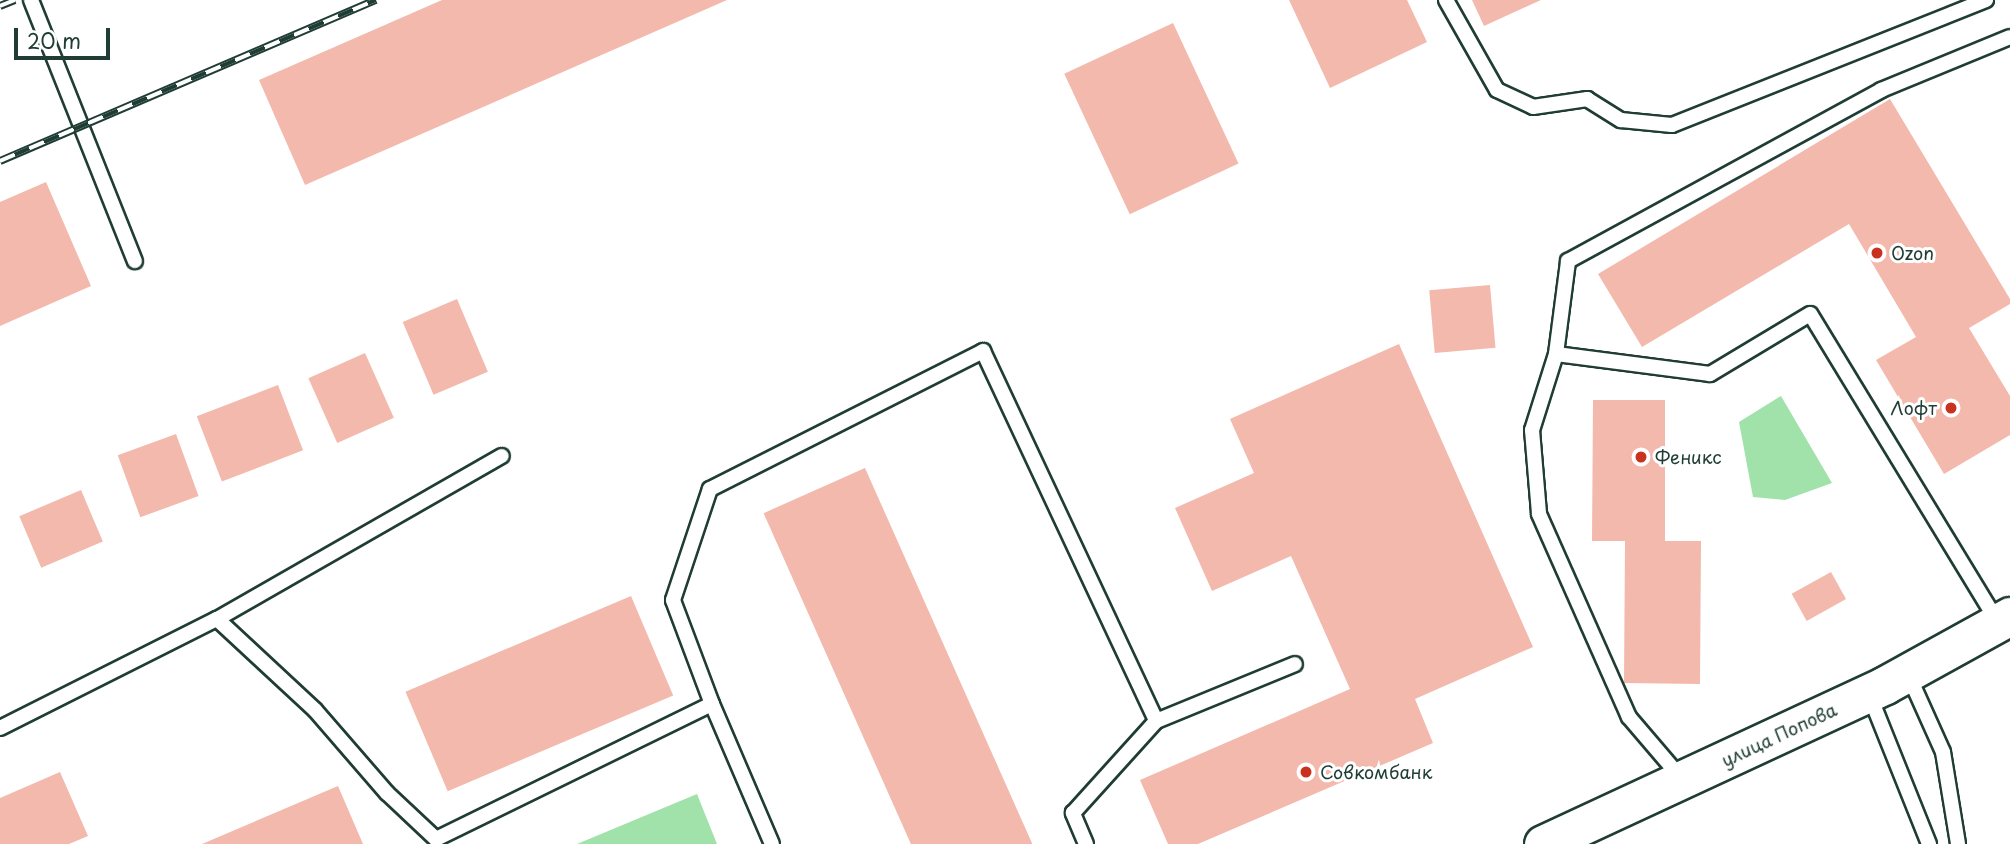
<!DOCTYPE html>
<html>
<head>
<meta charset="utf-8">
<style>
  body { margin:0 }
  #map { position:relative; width:2010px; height:844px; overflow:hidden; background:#fff; font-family:"Playpen Sans",sans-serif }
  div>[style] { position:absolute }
  .green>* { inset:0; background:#a1e2ab }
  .building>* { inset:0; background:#f3b9ad; transform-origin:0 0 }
  .roads { filter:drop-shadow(2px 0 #1f3d34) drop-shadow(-2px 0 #1f3d34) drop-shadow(0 2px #1f3d34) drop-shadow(0 -2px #1f3d34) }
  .service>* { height:14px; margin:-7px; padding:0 7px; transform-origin:7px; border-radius:7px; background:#fff }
  .tertiary>* { height:37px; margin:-18.5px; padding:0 18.5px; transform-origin:18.5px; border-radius:18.5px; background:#fff }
  .rail>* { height:8px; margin-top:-4px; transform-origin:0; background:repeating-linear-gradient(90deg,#fff 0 16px,#1f3d34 0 32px); box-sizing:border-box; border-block:2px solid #1f3d34 }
  .dots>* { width:19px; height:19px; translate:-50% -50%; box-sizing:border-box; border:4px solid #fff; border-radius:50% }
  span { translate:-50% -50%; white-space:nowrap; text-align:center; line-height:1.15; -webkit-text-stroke:6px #fff; paint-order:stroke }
  .poi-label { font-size:18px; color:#1f3d34 }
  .left { translate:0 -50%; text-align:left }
  .right { translate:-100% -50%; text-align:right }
  .street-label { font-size:18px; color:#1f3d34 }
  .scale { position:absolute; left:14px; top:28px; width:96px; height:32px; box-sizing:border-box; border:4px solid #1f3d34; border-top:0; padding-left:9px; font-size:21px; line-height:24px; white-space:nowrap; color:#1f3d34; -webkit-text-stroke:5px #fff; paint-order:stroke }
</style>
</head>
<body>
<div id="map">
  <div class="green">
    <div style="clip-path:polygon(1781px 396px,1832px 483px,1785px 500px,1753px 497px,1739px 422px)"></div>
    <div style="clip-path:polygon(697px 794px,717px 844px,577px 844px)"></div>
  </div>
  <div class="building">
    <div style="clip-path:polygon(442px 0,727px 0,305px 185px,259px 80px)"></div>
    <div style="clip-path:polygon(1289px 0,1407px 0,1427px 42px,1330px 88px)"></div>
    <div style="clip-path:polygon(1472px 0,1541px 0,1484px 26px)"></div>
    <div style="left:1173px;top:23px;width:155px;height:120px;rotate:65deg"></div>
    <div style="clip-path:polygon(1890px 99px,2010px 299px,2010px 304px,1969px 328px,2010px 396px,2010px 435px,1944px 474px,1876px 360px,1916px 337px,1849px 224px,1642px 347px,1598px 274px)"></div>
    <div style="clip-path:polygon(46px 182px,91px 286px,0 326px,0 202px)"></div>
    <div style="left:1490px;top:285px;width:63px;height:61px;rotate:85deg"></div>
    <div style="left:457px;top:299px;width:79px;height:59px;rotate:67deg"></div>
    <div style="clip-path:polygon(1399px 344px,1533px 647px,1415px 699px,1433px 743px,1198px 844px,1168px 844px,1140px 780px,1350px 689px,1291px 556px,1212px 591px,1175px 508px,1254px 473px,1230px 419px)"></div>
    <div style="left:365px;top:353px;width:71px;height:62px;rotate:66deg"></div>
    <div style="left:278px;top:385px;width:70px;height:87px;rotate:69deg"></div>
    <div style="clip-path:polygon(1593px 400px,1665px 400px,1665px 541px,1701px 541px,1700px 684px,1624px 683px,1625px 541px,1592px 541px)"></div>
    <div style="left:176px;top:434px;width:66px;height:62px;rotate:70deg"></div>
    <div style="left:865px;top:468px;width:412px;height:111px;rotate:66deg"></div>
    <div style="left:81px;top:490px;width:56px;height:67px;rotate:67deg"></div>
    <div style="left:1831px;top:572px;width:31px;height:45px;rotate:61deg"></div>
    <div style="left:631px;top:596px;width:108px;height:245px;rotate:67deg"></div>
    <div style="clip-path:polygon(60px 772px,88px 836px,69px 844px,0 844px,0 798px)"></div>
    <div style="clip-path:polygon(338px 786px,363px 844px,202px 844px)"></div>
  </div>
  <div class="roads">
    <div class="service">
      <div style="left:31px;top:0;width:281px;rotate:68.3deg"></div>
      <div style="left:1446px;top:0;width:103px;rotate:60.5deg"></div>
      <div style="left:1497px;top:90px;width:40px;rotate:25deg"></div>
      <div style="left:1533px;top:107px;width:55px;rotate:-8.4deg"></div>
      <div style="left:1587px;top:99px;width:40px;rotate:32deg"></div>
      <div style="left:1621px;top:120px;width:51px;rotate:5.6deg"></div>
      <div style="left:1672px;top:125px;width:338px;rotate:-21.7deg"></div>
      <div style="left:1556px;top:354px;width:80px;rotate:107.5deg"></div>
      <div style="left:1532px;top:430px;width:84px;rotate:85.2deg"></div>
      <div style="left:1539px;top:514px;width:222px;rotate:66.1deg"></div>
      <div style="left:1629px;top:717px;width:82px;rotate:49.5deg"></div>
      <div style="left:217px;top:619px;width:328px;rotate:-29.8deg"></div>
      <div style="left:1997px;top:621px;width:359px;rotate:-121.3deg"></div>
      <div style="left:1810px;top:314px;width:117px;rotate:149deg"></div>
      <div style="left:1710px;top:374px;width:155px;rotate:-172.6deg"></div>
      <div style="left:1556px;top:354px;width:94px;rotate:-82.6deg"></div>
      <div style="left:1568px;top:261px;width:357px;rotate:-28.6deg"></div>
      <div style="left:1881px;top:90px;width:139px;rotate:-22.3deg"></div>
      <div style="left:1908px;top:674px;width:85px;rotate:65.8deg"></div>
      <div style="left:1943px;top:752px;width:93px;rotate:80.7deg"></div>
      <div style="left:1869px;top:694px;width:162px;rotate:68.2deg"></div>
      <div style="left:712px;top:704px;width:111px;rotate:-110.6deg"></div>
      <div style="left:673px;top:600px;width:117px;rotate:-71.6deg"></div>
      <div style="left:710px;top:489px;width:306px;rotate:-26.8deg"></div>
      <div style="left:983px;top:351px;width:408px;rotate:64.9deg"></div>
      <div style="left:0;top:728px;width:243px;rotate:-26.7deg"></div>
      <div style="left:217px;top:619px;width:134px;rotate:42.9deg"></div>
      <div style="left:315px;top:710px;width:110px;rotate:49.1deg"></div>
      <div style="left:387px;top:793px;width:67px;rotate:43.2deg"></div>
      <div style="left:436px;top:839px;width:307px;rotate:-26.1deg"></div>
      <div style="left:712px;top:704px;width:152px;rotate:66.8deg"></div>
      <div style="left:1086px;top:844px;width:34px;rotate:-113deg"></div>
      <div style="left:1073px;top:813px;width:124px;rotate:-47.9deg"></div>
      <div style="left:1156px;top:721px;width:150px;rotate:-22.3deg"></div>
    </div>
    <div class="tertiary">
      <div style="left:1543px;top:844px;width:377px;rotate:-24.9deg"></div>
      <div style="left:1885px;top:685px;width:143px;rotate:-28.9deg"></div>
    </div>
  </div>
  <div class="rail">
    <div style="left:0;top:6px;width:16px;rotate:-22deg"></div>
    <div style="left:0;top:161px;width:409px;rotate:-23.2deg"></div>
  </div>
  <div class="dots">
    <div style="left:1877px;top:253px;background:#c8321e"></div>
    <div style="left:1951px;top:408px;background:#c8321e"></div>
    <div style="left:1641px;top:457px;background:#c8321e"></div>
    <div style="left:1306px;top:772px;background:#c8321e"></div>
  </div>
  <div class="poi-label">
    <span class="left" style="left:1891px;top:253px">Ozon</span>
    <span class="right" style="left:1937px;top:408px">Лофт</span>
    <span class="left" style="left:1655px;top:457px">Феникс</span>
    <span class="left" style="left:1320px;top:772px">Совкомбанк</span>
  </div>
  <div class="street-label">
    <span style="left:1779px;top:735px;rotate:-25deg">улица Попова</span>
  </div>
  <div class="scale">20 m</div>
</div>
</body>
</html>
